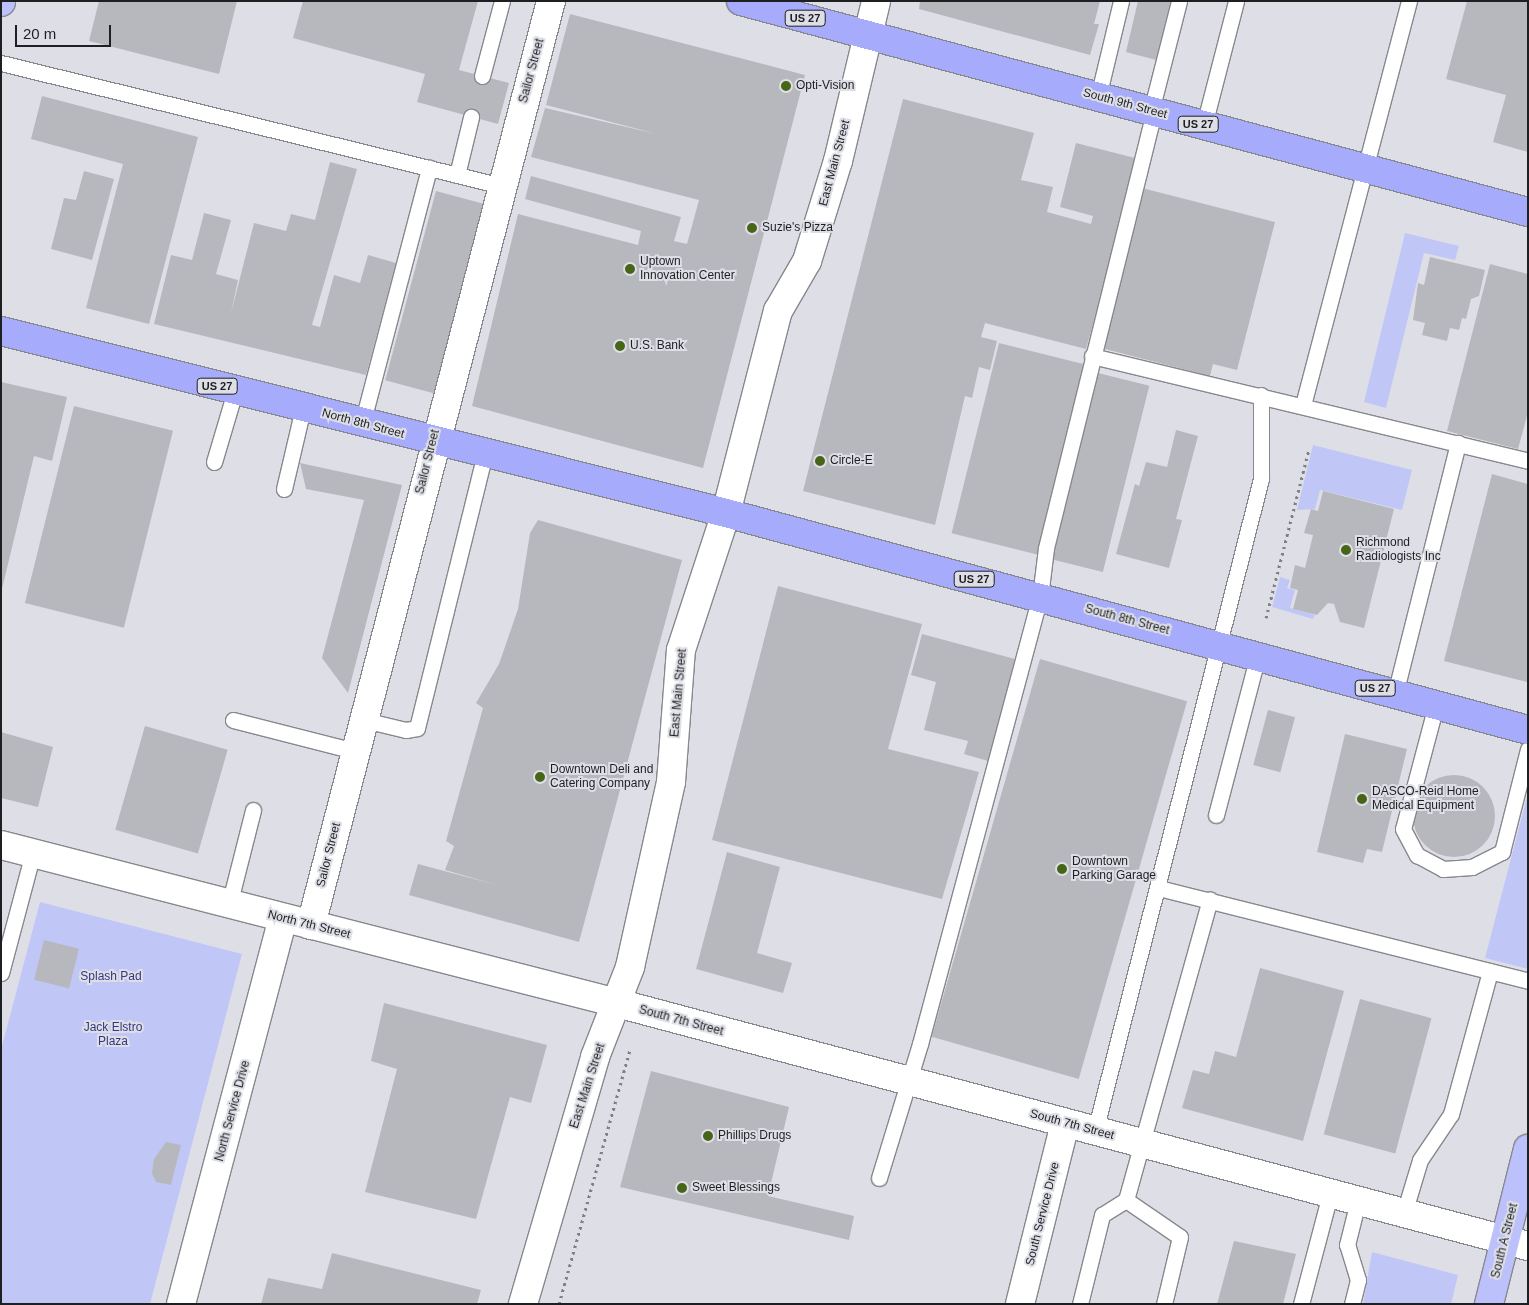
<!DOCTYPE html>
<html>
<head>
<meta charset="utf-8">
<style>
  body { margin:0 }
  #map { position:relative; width:1529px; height:1305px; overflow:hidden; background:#dedfe6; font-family:Helvetica,sans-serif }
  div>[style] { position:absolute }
  .green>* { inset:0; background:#c0c7f7 }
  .building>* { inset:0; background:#b7b8be; transform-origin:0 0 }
  .round { border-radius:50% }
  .path>* { height:3px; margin-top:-1.5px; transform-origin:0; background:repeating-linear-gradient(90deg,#7f8084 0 2.5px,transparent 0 6.5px) }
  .roads { filter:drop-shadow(1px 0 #87888e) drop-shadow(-1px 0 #87888e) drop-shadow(0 1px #87888e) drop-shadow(0 -1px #87888e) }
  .service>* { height:15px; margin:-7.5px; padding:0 7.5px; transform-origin:7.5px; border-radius:7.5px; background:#fff }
  .minor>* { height:28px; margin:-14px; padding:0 14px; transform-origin:14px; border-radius:14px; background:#fff }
  .tertiary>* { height:28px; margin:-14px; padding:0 14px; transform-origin:14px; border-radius:14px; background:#fff }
  .primary>* { height:28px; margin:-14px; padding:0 14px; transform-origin:14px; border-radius:14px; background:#bcc1fc }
  .trunk>* { height:28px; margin:-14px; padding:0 14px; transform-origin:14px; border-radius:14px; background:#a6acfb }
  .dots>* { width:14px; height:14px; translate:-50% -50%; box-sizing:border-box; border:2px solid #dedfe6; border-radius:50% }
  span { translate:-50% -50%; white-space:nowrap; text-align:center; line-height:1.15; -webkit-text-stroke:4px #dedfe6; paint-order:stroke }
  .shield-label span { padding:1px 4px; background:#dedfe6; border:1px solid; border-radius:4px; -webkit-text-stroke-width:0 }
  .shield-label { font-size:11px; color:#1e1f21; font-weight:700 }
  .street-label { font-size:12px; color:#1e1f21 }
  .poi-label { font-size:12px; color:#1e1f21 }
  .left { translate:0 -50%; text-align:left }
  .park-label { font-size:12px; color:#35377e }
  .frame { position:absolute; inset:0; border:2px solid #1e1f21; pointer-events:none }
  .scale { position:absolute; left:15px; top:25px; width:96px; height:22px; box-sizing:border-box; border:2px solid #1e1f21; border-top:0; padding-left:6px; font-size:15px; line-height:18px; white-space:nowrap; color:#1e1f21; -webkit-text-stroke:4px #dedfe6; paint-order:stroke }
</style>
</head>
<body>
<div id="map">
  <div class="green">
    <div style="clip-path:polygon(1405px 233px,1459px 246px,1455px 260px,1424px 253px,1386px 408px,1364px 402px)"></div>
    <div style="clip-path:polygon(1313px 445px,1412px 470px,1402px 510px,1320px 490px,1315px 509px,1297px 510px)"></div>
    <div style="clip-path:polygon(1280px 577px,1290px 580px,1287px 588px,1295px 590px,1290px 608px,1315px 615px,1313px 619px,1272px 607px)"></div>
    <div style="clip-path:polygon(1528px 793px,1528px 969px,1485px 958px)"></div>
    <div style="clip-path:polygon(40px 902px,242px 954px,150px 1304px,1px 1303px,1px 1050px)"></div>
    <div style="clip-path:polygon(1372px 1252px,1458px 1275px,1451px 1304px,1363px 1304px)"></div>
  </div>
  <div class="building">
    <div style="clip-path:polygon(99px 1px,237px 1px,219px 74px,89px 41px)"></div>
    <div style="clip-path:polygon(303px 1px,478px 1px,459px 70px,509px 83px,498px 124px,417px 102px,425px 74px,293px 38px)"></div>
    <div style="clip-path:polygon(920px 1px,1100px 1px,1094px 24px,1099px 24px,1090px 55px,919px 9px)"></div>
    <div style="clip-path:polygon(1138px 1px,1171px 1px,1156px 60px,1126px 52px)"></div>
    <div style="clip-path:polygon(1467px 1px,1528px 1px,1528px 152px,1493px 142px,1506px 95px,1446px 79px)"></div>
    <div style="clip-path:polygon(570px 14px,805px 75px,703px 468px,472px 406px,518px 214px,638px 245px,641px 231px,525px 199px,531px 176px,681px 217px,674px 241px,687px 244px,699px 200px,531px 157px,545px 108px,657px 134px,546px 105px)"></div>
    <div style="clip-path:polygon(42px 96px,198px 137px,149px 324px,86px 308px,123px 164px,31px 139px)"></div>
    <div style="clip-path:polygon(903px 99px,1034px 133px,1021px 180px,1053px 187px,1047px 212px,1091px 224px,1093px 216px,1060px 207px,1076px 143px,1139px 159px,1086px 349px,985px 323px,981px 337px,997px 341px,990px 370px,979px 367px,972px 398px,965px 396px,935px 525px,803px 491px)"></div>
    <div style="clip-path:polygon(330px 162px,357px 169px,312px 325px,320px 327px,334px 275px,360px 283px,368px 255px,396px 263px,366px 375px,154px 324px,171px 255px,192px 260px,204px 213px,231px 220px,216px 274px,238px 280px,231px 313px,254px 223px,286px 231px,291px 214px,315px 220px)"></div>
    <div style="clip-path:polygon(84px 171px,114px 179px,92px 260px,51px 249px,64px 198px,76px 200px)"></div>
    <div style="clip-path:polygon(1142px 188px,1275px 222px,1237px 370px,1213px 364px,1210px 376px,1101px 348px)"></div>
    <div style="left:436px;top:191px;width:54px;height:196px;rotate:15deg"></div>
    <div style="clip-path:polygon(1430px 257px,1485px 270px,1479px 296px,1471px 299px,1466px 319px,1462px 318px,1459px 330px,1450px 328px,1447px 341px,1422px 335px,1425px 323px,1413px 320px,1418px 283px,1424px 285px)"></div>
    <div style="clip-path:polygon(1490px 264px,1528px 274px,1528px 412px,1518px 449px,1447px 431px)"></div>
    <div style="left:999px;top:343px;width:88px;height:196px;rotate:14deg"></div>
    <div style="left:1094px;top:372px;width:57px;height:192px;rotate:14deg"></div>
    <div style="clip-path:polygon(1px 382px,67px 397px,52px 461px,34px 456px,2px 589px)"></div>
    <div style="left:74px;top:406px;width:102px;height:203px;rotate:14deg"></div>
    <div style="clip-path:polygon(1176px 430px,1198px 436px,1176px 519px,1182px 520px,1169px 568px,1116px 554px,1135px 484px,1139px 486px,1146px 462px,1167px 467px)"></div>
    <div style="clip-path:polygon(300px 463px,402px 485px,348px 693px,322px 658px,364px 500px,306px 489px)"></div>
    <div style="clip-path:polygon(1492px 474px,1528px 484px,1527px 682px,1444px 661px)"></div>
    <div style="clip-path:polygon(1323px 491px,1394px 509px,1364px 628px,1340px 622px,1334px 604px,1328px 603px,1317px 615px,1293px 609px,1298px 590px,1290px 588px,1295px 565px,1305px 568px,1313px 535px,1304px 533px,1311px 509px,1318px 511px)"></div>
    <div style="clip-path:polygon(538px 520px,682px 560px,579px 942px,409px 895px,418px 864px,497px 885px,445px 870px,454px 846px,446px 841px,483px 708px,476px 703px,499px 664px,518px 609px,530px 533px)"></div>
    <div style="clip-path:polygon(778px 586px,922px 624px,888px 749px,979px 772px,942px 899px,712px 840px)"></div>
    <div style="clip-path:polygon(922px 634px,1015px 659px,988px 761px,964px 754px,968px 741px,924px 730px,936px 682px,911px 675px)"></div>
    <div style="left:1040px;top:659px;width:153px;height:393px;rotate:16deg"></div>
    <div style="left:1268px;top:710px;width:28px;height:57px;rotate:15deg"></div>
    <div style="left:145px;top:726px;width:86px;height:108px;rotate:16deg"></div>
    <div style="clip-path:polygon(1px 732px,53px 747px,38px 807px,1px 798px)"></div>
    <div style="clip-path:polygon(1345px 734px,1407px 749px,1382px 852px,1367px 849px,1363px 863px,1317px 852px)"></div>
    <div class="round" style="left:1413px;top:775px;width:82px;height:82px"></div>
    <div style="clip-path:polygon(727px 852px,780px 867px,757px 953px,792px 963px,783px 993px,696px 969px)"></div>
    <div style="left:44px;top:940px;width:36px;height:41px;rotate:14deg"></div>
    <div style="clip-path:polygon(1260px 968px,1344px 991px,1303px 1141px,1182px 1108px,1193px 1070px,1209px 1074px,1215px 1051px,1236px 1057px)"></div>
    <div style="left:1360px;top:999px;width:74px;height:140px;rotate:15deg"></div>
    <div style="clip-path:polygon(384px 1003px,547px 1045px,531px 1103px,510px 1097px,476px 1219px,365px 1192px,397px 1069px,371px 1061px)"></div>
    <div style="clip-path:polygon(651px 1071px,789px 1107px,768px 1196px,854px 1216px,849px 1240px,620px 1187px)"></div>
    <div style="clip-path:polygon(166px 1142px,181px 1145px,171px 1185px,156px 1182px,152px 1173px,154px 1159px)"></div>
    <div style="clip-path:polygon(1234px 1241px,1296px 1254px,1283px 1304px,1217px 1304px)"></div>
    <div style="clip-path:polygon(332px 1253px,481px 1290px,477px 1304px,261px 1304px,268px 1278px,322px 1289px)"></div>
  </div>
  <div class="path">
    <div style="left:1266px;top:618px;width:174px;rotate:-75.7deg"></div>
    <div style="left:559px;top:1304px;width:264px;rotate:-74.4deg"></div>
  </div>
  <div class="roads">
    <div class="service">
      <div style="left:1px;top:63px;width:516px;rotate:13.79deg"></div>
      <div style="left:482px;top:76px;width:78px;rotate:-75.1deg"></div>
      <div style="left:1098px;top:97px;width:99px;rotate:-76.5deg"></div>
      <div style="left:1151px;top:111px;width:114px;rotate:-75.7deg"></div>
      <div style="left:1204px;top:125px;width:128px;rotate:-75.5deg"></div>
      <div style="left:457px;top:175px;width:60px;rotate:-76.4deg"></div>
      <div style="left:1092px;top:356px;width:448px;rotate:13.5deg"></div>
      <div style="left:1303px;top:405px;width:418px;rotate:-75.3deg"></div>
      <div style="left:362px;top:424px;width:265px;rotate:-75.3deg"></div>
      <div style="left:214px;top:462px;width:74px;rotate:-73.5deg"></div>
      <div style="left:284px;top:489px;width:83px;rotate:-76.8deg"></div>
      <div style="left:1395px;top:694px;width:259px;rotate:-75.9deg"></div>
      <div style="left:1436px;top:705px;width:128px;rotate:104.9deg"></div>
      <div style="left:1403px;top:829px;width:30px;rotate:62deg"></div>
      <div style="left:1417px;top:855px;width:30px;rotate:28deg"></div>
      <div style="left:1443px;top:869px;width:29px;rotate:-4deg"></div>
      <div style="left:1472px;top:867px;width:34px;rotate:-27deg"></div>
      <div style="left:1502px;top:852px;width:106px;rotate:-75.8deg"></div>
      <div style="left:233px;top:720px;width:126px;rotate:14.3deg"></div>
      <div style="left:364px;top:720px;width:43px;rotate:13.4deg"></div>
      <div style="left:406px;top:730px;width:11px;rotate:-10deg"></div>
      <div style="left:417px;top:728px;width:282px;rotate:-76.1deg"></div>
      <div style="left:1216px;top:815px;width:165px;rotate:-75.3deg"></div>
      <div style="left:1159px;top:888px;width:381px;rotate:14.1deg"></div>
      <div style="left:229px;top:905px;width:98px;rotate:-75.8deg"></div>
      <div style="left:1px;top:973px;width:124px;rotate:-75.1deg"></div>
      <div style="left:1095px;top:1131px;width:673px;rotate:-75.72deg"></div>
      <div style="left:1261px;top:479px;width:84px;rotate:-90deg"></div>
      <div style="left:879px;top:1178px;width:140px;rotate:-73deg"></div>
      <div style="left:920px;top:1044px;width:463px;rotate:-75deg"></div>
      <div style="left:1040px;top:597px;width:49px;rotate:-83deg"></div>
      <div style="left:1046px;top:548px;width:450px;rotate:-76.1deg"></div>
      <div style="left:1126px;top:1200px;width:65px;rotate:34.4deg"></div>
      <div style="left:1180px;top:1237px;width:69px;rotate:103.4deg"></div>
      <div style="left:1404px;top:1213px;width:55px;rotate:-73.2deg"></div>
      <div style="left:1420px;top:1160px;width:55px;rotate:-56deg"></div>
      <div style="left:1451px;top:1114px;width:148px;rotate:-74.7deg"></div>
      <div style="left:1080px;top:1304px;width:92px;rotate:-76.1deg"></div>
      <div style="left:1102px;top:1215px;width:28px;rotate:-32deg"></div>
      <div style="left:1126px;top:1200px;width:312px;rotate:-74.4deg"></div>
      <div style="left:1301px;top:1304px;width:114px;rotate:-75.2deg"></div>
      <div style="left:1352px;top:1304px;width:25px;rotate:-76deg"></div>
      <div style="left:1358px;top:1280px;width:37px;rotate:-107deg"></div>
      <div style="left:1347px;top:1245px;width:45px;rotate:-76deg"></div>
    </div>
    <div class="minor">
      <div style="left:1px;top:845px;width:636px;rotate:14.39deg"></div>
      <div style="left:617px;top:1003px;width:943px;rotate:14.94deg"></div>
      <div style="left:311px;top:925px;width:955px;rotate:-75.44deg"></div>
      <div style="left:181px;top:1304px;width:398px;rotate:-75.2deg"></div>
      <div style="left:523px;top:1304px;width:257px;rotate:-73.7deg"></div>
      <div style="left:595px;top:1057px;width:97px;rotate:-68.7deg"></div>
      <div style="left:630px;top:967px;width:189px;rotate:-77.5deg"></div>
      <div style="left:671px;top:782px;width:132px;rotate:-85.7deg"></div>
      <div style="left:681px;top:650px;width:144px;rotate:-71.8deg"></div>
      <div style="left:1020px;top:1304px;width:186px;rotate:-76deg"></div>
    </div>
    <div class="tertiary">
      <div style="left:726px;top:513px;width:209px;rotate:-75.6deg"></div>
      <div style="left:778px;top:311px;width:58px;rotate:-59.9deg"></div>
      <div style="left:807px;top:261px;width:105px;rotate:-72.8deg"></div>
      <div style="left:838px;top:161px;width:164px;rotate:-76.6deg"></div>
    </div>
    <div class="primary">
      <div style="left:1px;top:2px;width:1px;rotate:-90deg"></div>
      <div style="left:1489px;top:1304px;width:160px;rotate:-75.9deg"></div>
    </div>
    <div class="trunk">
      <div style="left:741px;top:1px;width:815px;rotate:15.01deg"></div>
      <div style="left:1px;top:331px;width:747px;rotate:14.09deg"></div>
      <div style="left:726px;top:513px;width:831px;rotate:15.14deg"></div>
    </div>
  </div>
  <div class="dots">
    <div style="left:786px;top:86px;background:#476518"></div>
    <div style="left:752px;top:228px;background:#476518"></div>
    <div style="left:630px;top:269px;background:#476518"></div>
    <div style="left:620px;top:346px;background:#476518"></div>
    <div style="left:820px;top:461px;background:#476518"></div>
    <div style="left:1346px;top:550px;background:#476518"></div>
    <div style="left:540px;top:777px;background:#476518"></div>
    <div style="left:1362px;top:799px;background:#476518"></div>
    <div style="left:1062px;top:869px;background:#476518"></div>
    <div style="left:708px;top:1136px;background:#476518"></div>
    <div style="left:682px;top:1188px;background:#476518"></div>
  </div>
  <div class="shield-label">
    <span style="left:805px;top:18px">US 27</span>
    <span style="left:1198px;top:124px">US 27</span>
    <span style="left:217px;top:386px">US 27</span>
    <span style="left:974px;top:579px">US 27</span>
    <span style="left:1375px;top:688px">US 27</span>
  </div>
  <div class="street-label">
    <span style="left:532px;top:71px;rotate:-75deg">Sailor Street</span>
    <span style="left:1125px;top:104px;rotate:15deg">South 9th Street</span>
    <span style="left:835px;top:163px;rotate:-75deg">East Main Street</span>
    <span style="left:363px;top:424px;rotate:15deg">North 8th Street</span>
    <span style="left:428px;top:462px;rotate:-76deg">Sailor Street</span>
    <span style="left:1127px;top:620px;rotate:15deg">South 8th Street</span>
    <span style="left:679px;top:693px;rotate:-85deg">East Main Street</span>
    <span style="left:329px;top:855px;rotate:-76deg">Sailor Street</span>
    <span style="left:309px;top:925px;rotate:14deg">North 7th Street</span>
    <span style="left:681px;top:1021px;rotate:15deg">South 7th Street</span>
    <span style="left:588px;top:1086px;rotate:-72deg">East Main Street</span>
    <span style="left:233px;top:1111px;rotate:-75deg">North Service Drive</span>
    <span style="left:1072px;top:1125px;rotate:15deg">South 7th Street</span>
    <span style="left:1043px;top:1214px;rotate:-76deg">South Service Drive</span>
    <span style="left:1505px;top:1241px;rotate:-76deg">South A Street</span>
  </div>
  <div class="poi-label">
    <span class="left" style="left:796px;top:86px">Opti-Vision</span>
    <span class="left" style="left:762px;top:228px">Suzie's Pizza</span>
    <span class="left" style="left:640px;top:269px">Uptown<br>Innovation Center</span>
    <span class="left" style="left:630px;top:346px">U.S. Bank</span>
    <span class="left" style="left:830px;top:461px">Circle-E</span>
    <span class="left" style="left:1356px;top:550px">Richmond<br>Radiologists Inc</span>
    <span class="left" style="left:550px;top:777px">Downtown Deli and<br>Catering Company</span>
    <span class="left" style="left:1372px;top:799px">DASCO-Reid Home<br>Medical Equipment</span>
    <span class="left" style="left:1072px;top:869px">Downtown<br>Parking Garage</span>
    <span class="left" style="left:718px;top:1136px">Phillips Drugs</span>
    <span class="left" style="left:692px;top:1188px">Sweet Blessings</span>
  </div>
  <div class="park-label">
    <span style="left:111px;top:977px">Splash Pad</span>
    <span style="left:113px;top:1035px">Jack Elstro<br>Plaza</span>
  </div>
  <div class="frame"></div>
  <div class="scale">20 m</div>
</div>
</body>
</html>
